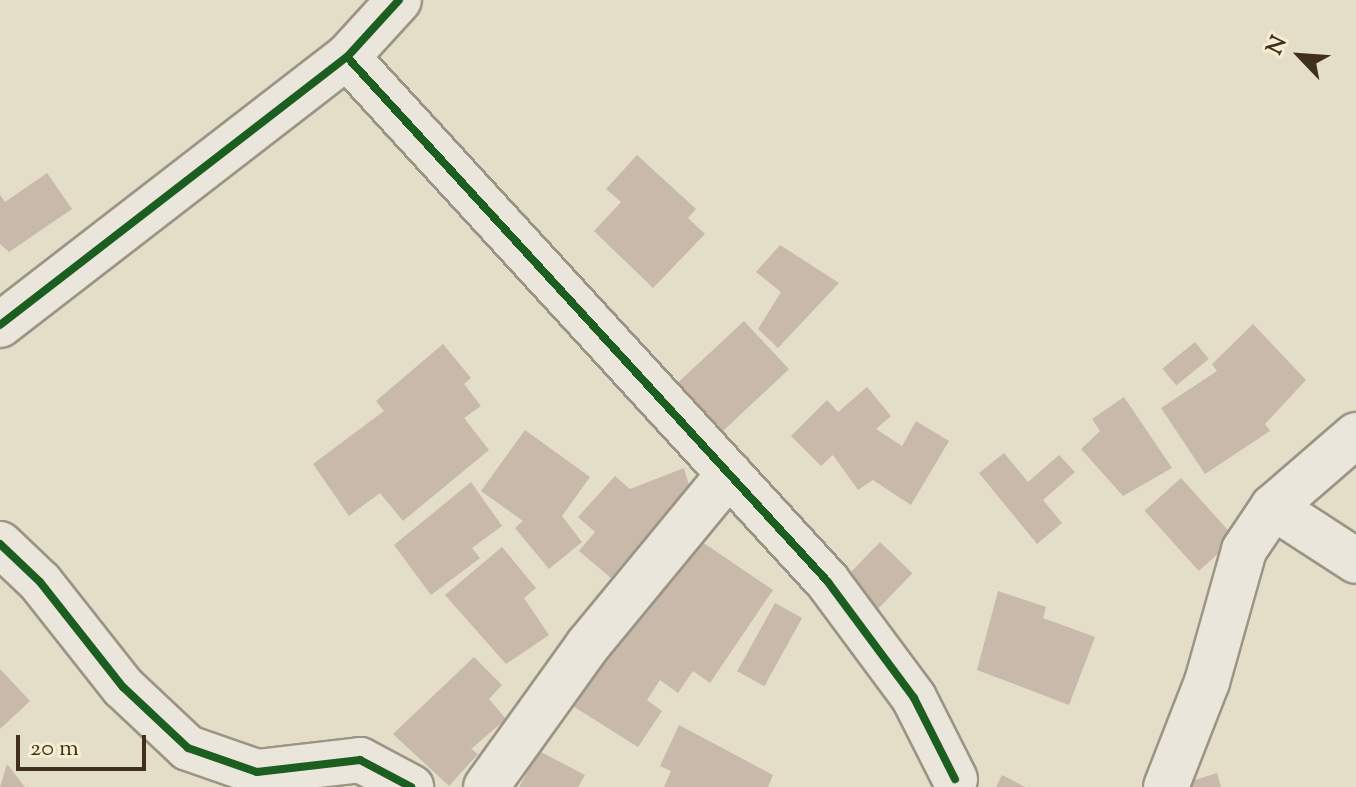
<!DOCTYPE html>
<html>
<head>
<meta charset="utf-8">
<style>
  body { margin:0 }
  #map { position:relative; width:1356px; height:787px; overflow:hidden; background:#e4dec8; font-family:"Sorts Mill Goudy",serif }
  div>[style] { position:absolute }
  .building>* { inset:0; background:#c8b9aa; transform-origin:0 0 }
  .roads { filter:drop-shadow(2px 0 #9b9586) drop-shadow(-2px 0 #9b9586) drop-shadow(0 2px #9b9586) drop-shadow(0 -2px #9b9586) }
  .street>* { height:44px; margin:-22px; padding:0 22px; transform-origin:22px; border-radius:22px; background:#eae6db }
  .cycleway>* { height:8px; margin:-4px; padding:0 4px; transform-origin:4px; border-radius:4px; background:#1b5e20 }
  span { translate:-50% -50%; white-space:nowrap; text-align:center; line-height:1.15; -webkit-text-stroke:6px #f6eed3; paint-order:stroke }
  .north { position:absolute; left:1260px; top:16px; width:80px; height:80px; -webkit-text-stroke:6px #f6eed3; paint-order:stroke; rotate:295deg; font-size:22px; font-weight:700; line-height:32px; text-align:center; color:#3f2f1b }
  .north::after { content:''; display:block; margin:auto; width:28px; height:36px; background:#3f2f1b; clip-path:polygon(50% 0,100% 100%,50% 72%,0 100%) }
  .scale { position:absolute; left:16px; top:735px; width:130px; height:36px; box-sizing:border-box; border:4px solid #3f2f1b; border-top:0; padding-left:10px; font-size:24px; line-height:28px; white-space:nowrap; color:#3f2f1b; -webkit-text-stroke:6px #f6eed3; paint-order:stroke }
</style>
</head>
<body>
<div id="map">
  <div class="building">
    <div style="clip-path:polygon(637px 155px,696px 209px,688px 218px,705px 234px,653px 288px,594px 231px,621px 202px,606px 189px)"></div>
    <div style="clip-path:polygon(47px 173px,72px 209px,9px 252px,0 244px,0 195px,5px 202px)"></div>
    <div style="clip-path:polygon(780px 245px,839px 283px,778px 348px,758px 329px,781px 292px,756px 272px)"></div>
    <div style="left:744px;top:321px;width:66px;height:97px;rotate:47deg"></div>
    <div style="clip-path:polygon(1253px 324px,1306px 380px,1265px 424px,1270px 431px,1205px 474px,1161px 408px,1217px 371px,1212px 364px)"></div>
    <div style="left:1195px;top:342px;width:22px;height:42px;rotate:51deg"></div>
    <div style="clip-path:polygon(443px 344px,471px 378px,464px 384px,481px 406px,464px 418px,489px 450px,403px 521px,380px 493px,349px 516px,313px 464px,384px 411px,376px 401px)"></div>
    <div style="clip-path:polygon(867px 387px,891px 416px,876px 429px,902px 446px,916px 421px,949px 441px,911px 505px,873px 480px,858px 490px,833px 455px,821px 466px,791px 436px,827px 400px,838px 412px)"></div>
    <div style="clip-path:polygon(1124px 397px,1172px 468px,1123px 496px,1081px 449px,1100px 431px,1092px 419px)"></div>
    <div style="clip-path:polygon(525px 430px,590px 477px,562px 516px,582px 542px,549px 569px,515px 528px,523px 521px,481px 491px)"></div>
    <div style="clip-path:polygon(1004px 453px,1028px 482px,1059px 455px,1075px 472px,1043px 500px,1062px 523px,1037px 544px,979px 473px)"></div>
    <div style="clip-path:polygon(684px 468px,694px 502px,668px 510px,611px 578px,579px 551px,595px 532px,578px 517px,615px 476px,630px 489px)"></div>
    <div style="left:1181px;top:478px;width:81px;height:49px;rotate:48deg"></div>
    <div style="clip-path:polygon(471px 482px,502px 526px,472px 548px,480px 558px,431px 595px,394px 545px)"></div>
    <div style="clip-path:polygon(692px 535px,773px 590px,710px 683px,693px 671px,678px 693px,660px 680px,647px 700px,662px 711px,638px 747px,568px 703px)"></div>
    <div style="left:880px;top:542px;width:45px;height:51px;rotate:44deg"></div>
    <div style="clip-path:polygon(502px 547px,536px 588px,524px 598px,549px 635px,506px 664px,445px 595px)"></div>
    <div style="clip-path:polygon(998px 591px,1046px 607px,1043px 618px,1095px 637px,1069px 705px,977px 670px)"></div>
    <div style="left:775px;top:603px;width:31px;height:78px;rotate:29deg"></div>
    <div style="clip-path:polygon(474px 657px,502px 685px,489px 699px,506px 719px,471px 749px,478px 754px,449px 786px,393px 734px)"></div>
    <div style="clip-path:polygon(0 669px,30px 701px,0 729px)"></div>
    <div style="clip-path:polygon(679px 725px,773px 775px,768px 787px,664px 787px,671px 771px,660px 766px)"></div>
    <div style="clip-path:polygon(539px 751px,585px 775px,578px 787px,519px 787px)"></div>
    <div style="clip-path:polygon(7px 764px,25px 787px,0 787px)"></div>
    <div style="clip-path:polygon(1217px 773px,1221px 787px,1176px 787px,1176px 786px)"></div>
    <div style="clip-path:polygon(1002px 775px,1025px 787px,996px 787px)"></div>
  </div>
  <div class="roads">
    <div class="street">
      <div style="left:347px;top:57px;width:712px;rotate:47.5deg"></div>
      <div style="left:828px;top:582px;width:144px;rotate:53.4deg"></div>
      <div style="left:914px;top:698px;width:91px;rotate:63.2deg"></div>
      <div style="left:0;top:325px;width:438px;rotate:-37.7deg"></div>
      <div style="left:347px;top:57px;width:77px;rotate:-47.6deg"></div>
      <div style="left:1273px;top:507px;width:99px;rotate:33deg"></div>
      <div style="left:0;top:544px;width:55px;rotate:43.5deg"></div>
      <div style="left:40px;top:582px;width:134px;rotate:51.7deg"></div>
      <div style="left:123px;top:687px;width:89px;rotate:43.2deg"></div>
      <div style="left:188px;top:748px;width:73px;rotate:19.2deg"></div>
      <div style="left:257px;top:772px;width:104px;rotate:-6.6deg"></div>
      <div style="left:360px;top:760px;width:58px;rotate:27.9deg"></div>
      <div style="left:486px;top:787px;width:175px;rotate:-54.3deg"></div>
      <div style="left:588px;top:645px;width:222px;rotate:-50.5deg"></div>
      <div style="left:1166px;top:787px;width:113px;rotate:-68.7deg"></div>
      <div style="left:1207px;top:682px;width:137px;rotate:-74.3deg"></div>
      <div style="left:1244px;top:550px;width:52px;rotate:-56deg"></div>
      <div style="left:1273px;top:507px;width:110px;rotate:-40.9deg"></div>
    </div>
  </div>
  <div class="cycleway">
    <div style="left:347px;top:57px;width:712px;rotate:47.5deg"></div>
    <div style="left:828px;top:582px;width:144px;rotate:53.4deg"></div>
    <div style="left:914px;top:698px;width:91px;rotate:63.2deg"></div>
    <div style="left:0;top:325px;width:438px;rotate:-37.7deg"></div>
    <div style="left:347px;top:57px;width:77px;rotate:-47.6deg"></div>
    <div style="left:0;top:544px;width:55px;rotate:43.5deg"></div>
    <div style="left:40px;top:582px;width:134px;rotate:51.7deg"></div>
    <div style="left:123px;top:687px;width:89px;rotate:43.2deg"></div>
    <div style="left:188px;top:748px;width:73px;rotate:19.2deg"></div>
    <div style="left:257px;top:772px;width:104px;rotate:-6.6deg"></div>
    <div style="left:360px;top:760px;width:58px;rotate:27.9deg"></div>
  </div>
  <div class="north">N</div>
  <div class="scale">20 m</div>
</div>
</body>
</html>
